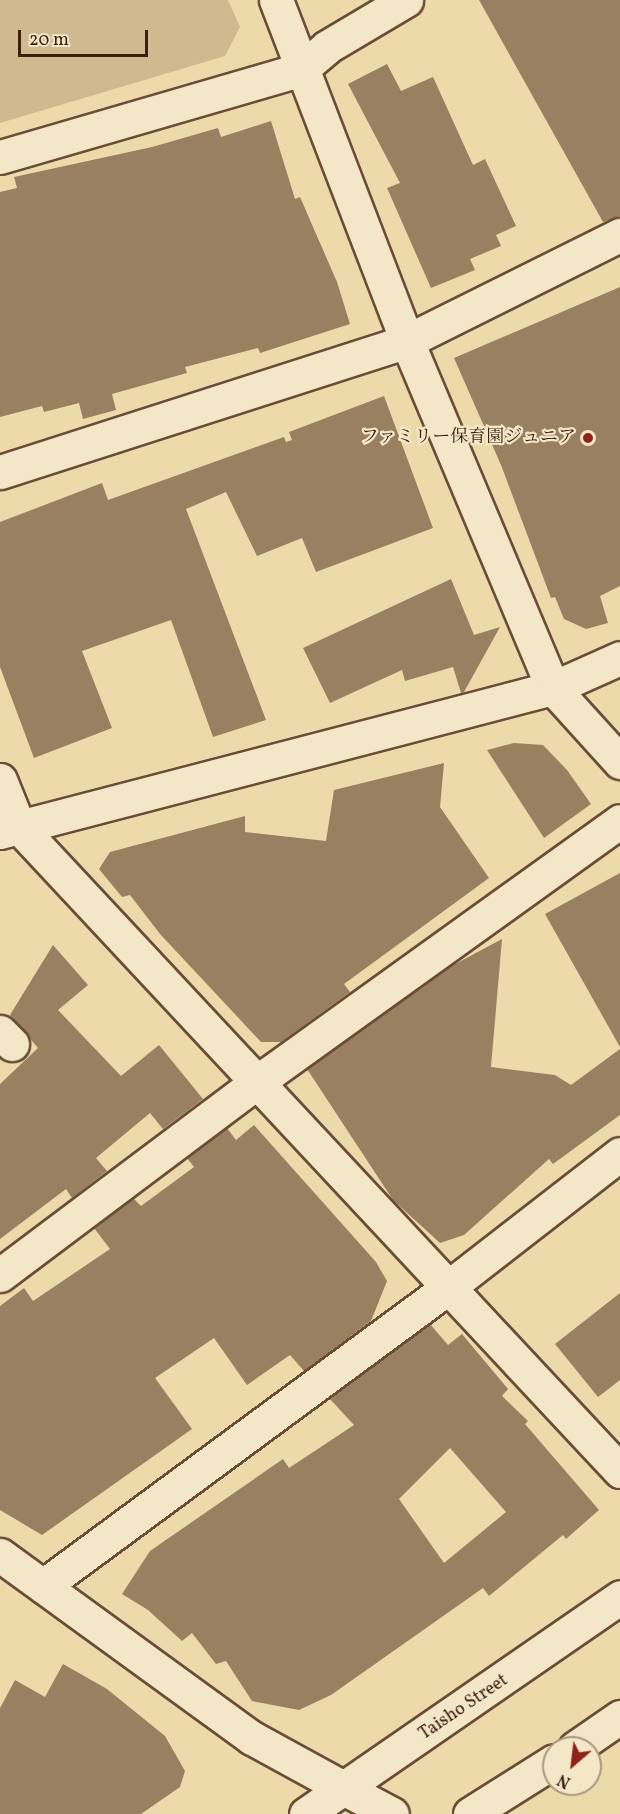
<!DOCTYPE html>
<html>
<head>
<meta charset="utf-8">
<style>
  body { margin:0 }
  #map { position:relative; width:620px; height:1814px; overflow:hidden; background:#eddaaa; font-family:Vollkorn,"Noto Serif JP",serif }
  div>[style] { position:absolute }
  .green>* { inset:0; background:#cfba90 }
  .building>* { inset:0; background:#998061 }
  .roads { filter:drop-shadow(2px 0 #694d37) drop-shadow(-2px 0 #694d37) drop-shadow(0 2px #694d37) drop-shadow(0 -2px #694d37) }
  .minor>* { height:33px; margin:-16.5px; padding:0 16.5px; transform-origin:16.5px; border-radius:16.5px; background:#f3e7c8 }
  .tertiary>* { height:33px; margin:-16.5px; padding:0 16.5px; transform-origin:16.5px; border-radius:16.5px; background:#f3e7c8 }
  .secondary>* { height:33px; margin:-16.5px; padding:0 16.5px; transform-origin:16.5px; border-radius:16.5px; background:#f3e7c8 }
  .dots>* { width:16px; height:16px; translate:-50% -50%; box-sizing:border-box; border:3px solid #f3e7c8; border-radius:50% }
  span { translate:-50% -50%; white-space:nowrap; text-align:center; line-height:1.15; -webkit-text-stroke:4.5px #f3e7c8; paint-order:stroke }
  .poi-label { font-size:18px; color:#3d1e11 }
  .right { translate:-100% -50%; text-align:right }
  .street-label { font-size:18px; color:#3d1e11 }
  .north { position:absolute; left:542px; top:1736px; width:60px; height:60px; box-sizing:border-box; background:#f3e7c8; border:2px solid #aa977f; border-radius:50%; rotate:208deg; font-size:16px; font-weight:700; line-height:24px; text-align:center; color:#3d1e11 }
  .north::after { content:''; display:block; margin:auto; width:21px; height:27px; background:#8f2418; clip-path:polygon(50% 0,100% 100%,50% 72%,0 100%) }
  .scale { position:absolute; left:18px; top:30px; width:130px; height:27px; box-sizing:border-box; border:3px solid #3d1e11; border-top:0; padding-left:8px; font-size:18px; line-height:21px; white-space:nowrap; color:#3d1e11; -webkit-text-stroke:4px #f3e7c8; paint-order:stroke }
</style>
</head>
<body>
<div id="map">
  <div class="green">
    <div style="clip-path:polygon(0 0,228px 0,240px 27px,225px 56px,0 123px)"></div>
  </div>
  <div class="building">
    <div style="clip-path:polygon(479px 0,620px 0,620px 216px,603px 222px)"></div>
    <div style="clip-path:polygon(387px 64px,401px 91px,433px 77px,473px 165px,485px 159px,516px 226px,496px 235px,501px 246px,470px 259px,475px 270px,431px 288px,387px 188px,400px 183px,348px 84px)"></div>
    <div style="clip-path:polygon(271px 121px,295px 199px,300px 197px,337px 282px,350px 324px,260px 353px,258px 348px,185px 367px,187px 373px,112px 394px,116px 410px,83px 419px,79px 403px,44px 412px,42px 406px,0 417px,0 192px,17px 188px,14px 177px,152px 147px,218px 128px,221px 137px)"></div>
    <div style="clip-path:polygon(620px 287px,620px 586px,600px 596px,608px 623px,586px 629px,564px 619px,555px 597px,551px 598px,501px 465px,454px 358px)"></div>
    <div style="clip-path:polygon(384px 396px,433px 528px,316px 572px,302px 538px,257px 556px,226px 492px,186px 509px,266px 720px,213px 737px,171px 620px,82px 651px,112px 728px,34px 758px,0 667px,0 522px,102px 483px,108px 500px,284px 437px,286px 442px,292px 440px,289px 432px)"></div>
    <div style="clip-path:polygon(451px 579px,474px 635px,500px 627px,464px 692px,461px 693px,453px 667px,405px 681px,402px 670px,330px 703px,303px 648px)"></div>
    <div style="clip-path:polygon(514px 743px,543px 745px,567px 770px,591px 804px,544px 838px,487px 750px)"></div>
    <div style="clip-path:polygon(444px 763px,440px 807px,489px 878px,344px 984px,350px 992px,281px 1042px,261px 1042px,160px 934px,130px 895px,122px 897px,99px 869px,110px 852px,245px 816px,245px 832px,326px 841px,334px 790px)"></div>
    <div style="clip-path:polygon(620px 873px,620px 1047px,545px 914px)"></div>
    <div style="clip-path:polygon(502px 939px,491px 1067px,555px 1075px,571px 1085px,620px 1049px,620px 1115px,553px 1164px,549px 1159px,464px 1235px,440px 1243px,393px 1200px,307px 1069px,444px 970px)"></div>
    <div style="clip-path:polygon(53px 945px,88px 985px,58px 1010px,121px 1076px,159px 1045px,203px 1099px,163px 1129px,150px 1113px,96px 1158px,107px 1171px,72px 1198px,66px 1189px,0 1239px,0 1084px,38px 1048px,10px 1015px)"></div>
    <div style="clip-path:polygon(254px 1125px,376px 1262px,387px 1281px,371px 1321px,304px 1371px,290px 1355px,247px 1385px,214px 1338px,155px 1378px,192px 1429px,42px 1535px,0 1510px,0 1306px,24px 1288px,33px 1301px,110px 1249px,94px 1228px,133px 1198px,141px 1206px,194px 1167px,187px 1158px,227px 1128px,236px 1140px)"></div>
    <div style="clip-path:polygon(620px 1293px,620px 1380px,598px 1397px,555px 1344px)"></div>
    <div style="clip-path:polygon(evenodd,430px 1324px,448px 1345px,462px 1334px,508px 1389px,502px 1396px,528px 1421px,525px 1424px,599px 1510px,566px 1539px,563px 1535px,489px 1596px,483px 1588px,331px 1695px,299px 1710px,252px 1701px,226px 1661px,216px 1664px,192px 1633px,182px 1641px,148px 1610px,122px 1594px,150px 1551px,283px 1459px,289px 1468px,354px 1425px,329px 1398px,430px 1324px,450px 1448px,506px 1512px,444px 1563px,399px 1499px,450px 1448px)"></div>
    <div style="clip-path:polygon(63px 1664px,107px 1689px,165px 1736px,185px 1771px,180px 1787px,141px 1814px,0 1814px,0 1708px,15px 1680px,45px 1697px)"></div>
  </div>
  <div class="roads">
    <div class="minor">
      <div style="left:0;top:472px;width:428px;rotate:-17.8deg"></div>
      <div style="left:407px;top:341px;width:238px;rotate:-26.5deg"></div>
      <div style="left:0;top:832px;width:571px;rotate:-14.6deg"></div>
      <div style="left:553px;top:688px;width:73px;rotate:-24.1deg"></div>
      <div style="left:0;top:1032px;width:17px;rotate:45deg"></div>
      <div style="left:0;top:1275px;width:321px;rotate:-36.9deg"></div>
      <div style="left:257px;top:1082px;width:447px;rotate:-35.7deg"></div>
      <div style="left:345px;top:1789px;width:53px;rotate:28deg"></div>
    </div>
    <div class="tertiary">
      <div style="left:276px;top:0;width:365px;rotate:69deg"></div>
      <div style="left:407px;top:341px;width:376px;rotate:67.2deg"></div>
      <div style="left:553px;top:688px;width:100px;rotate:47.8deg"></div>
      <div style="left:0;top:157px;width:312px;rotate:-16.2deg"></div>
      <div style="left:300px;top:70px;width:35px;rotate:-40deg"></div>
      <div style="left:327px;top:47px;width:92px;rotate:-30.7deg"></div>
      <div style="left:0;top:780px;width:51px;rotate:68deg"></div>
      <div style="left:19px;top:827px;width:881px;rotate:46.98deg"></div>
      <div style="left:0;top:1555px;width:311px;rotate:36deg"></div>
      <div style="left:252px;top:1738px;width:106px;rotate:28.7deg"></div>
      <div style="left:43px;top:1586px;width:501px;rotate:-36.39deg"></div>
      <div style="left:446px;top:1289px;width:220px;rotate:-37.8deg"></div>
    </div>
    <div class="secondary">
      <div style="left:575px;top:1748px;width:55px;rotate:-34.6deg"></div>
      <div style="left:306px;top:1814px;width:382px;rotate:-34.6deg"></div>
      <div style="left:470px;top:1814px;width:99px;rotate:-32.2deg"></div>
    </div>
  </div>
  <div class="dots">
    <div style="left:588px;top:438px;background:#8f2418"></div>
  </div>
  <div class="poi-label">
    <span class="right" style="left:576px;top:438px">ファミリー保育園ジュニア</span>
  </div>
  <div class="street-label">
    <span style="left:464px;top:1708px;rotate:-34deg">Taisho Street</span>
  </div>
  <div class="north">N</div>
  <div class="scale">20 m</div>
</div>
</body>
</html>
